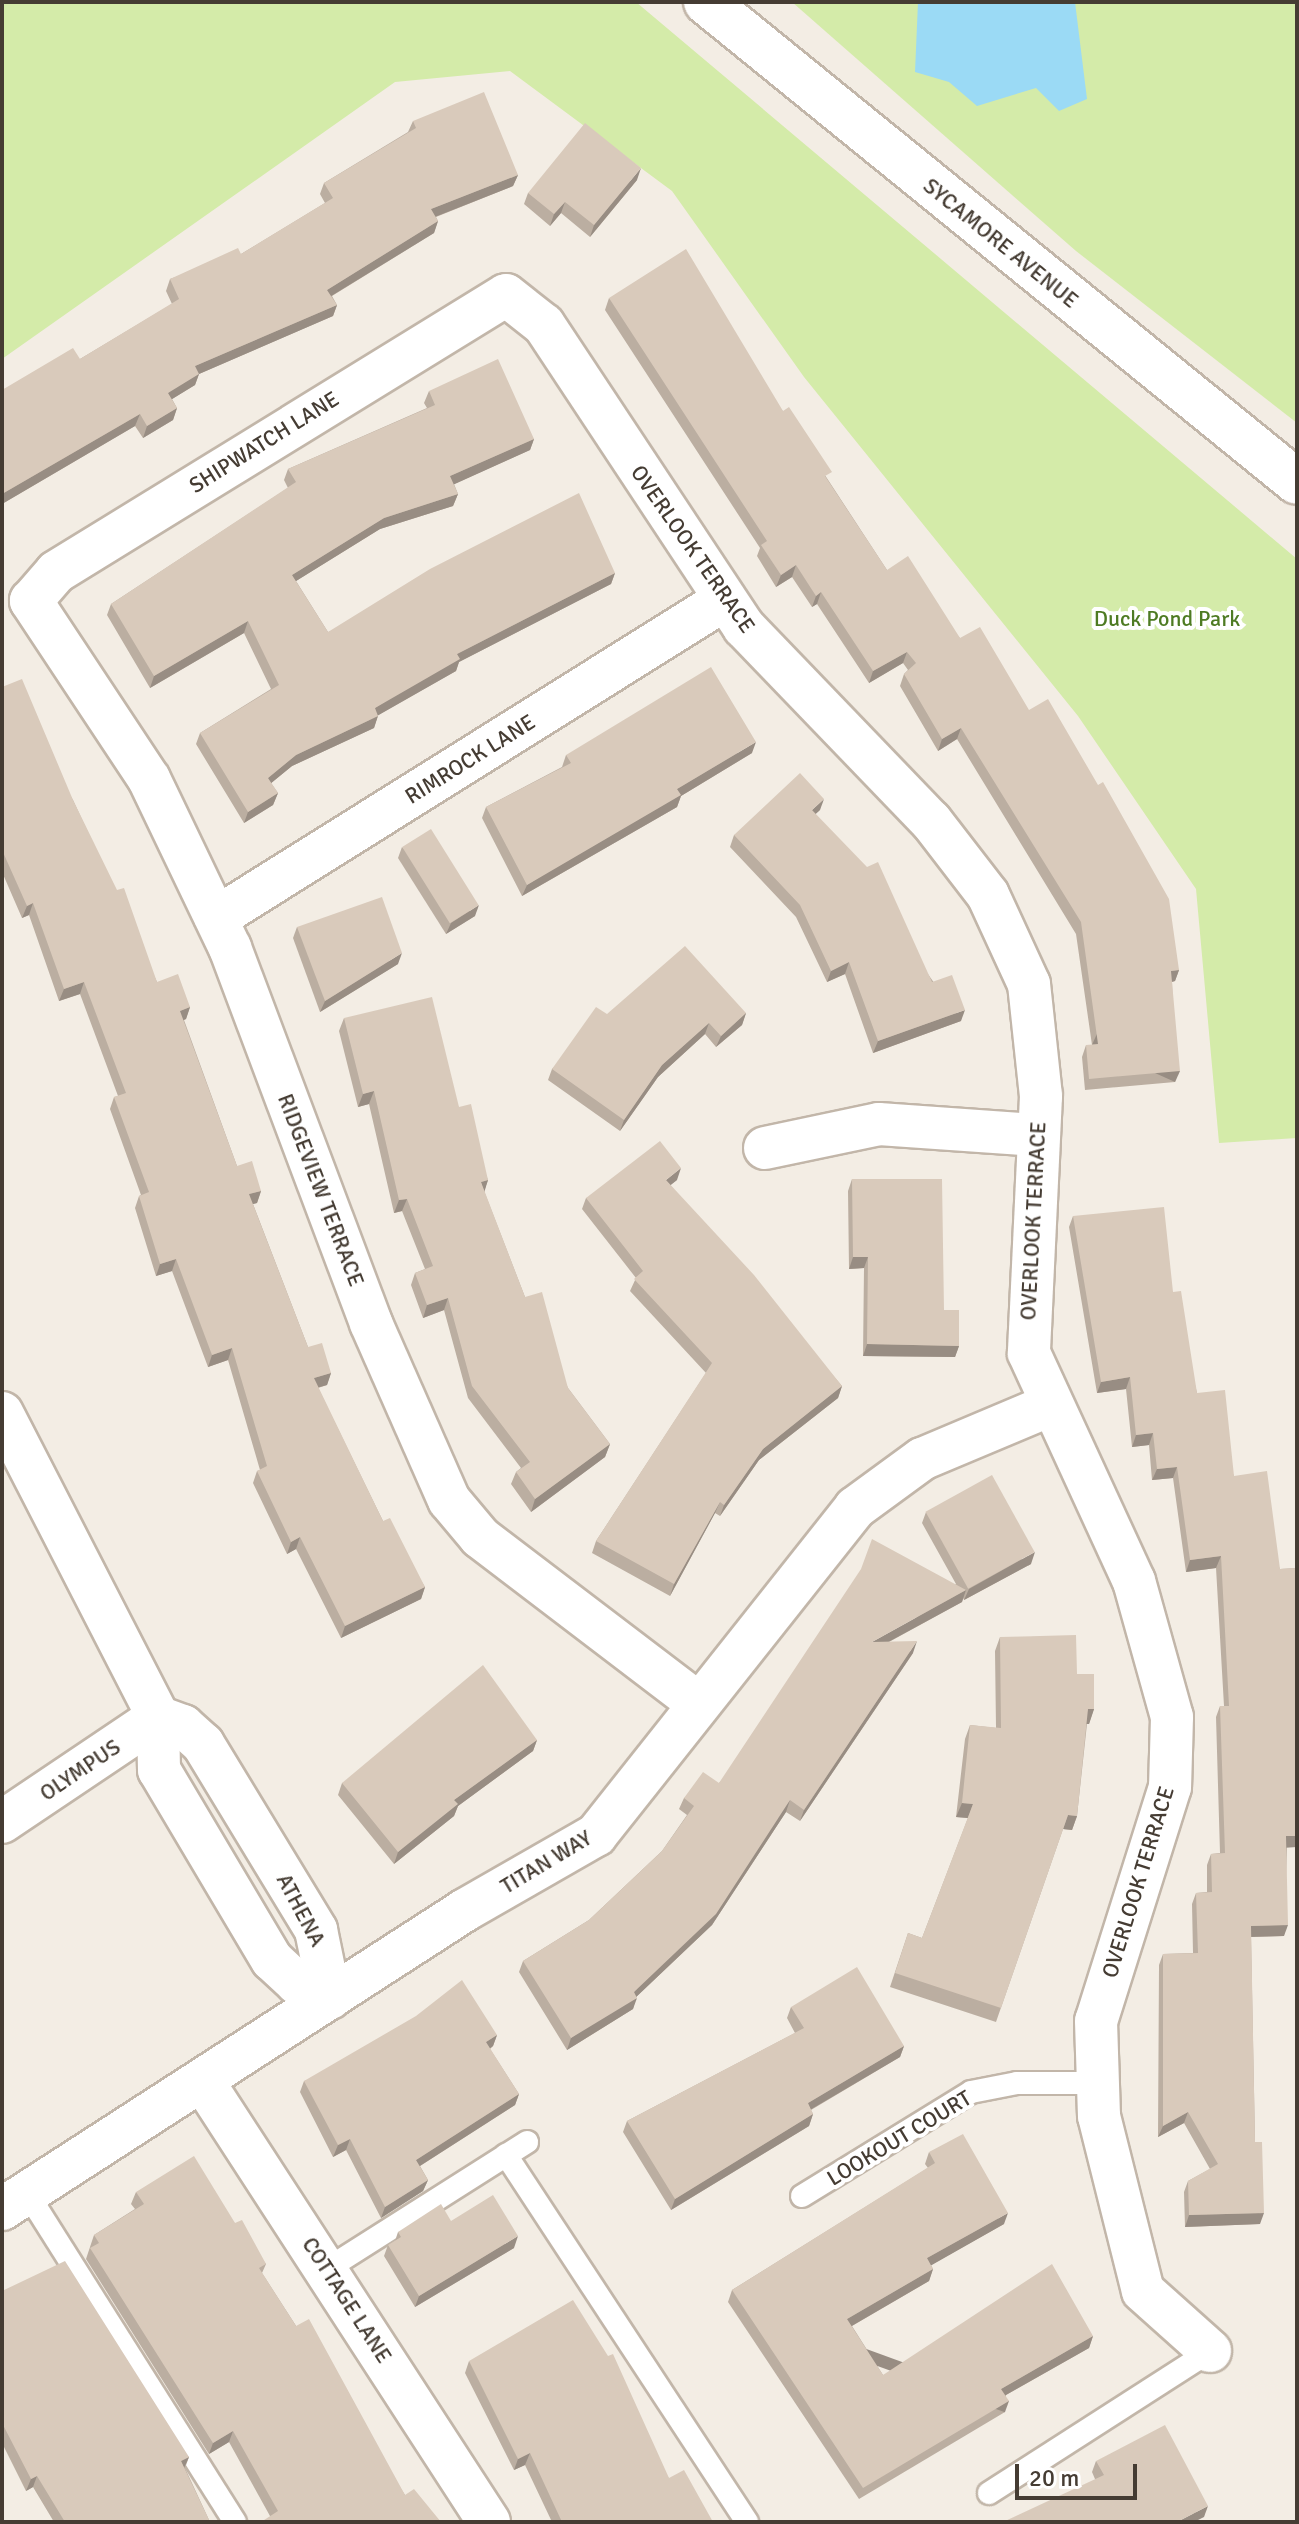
<!DOCTYPE html>
<html>
<head>
<meta charset="utf-8">
<style>
  body { margin:0 }
  #map { position:relative; width:1299px; height:2524px; overflow:hidden; background:#f3ede4; font-family:Signika,sans-serif }
  div>[style] { position:absolute }
  .green>* { inset:0; background:#d4eba9 }
  .water>* { inset:0; background:#9bdaf5 }
  .roads { filter:drop-shadow(2px 0 #c2b6a9) drop-shadow(-2px 0 #c2b6a9) drop-shadow(0 2px #c2b6a9) drop-shadow(0 -2px #c2b6a9) }
  .service>* { height:22px; margin:-11px; padding:0 11px; transform-origin:11px; border-radius:11px; background:#fff }
  .minor>* { height:42px; margin:-21px; padding:0 21px; transform-origin:21px; border-radius:21px; background:#fff }
  .tertiary>* { height:44px; margin:-22px; padding:0 22px; transform-origin:22px; border-radius:22px; background:#fff }
  .wall>* { inset:0; background:#bbaea1 }
  .shaded-wall>* { inset:0; background:#988d83; transform-origin:0 0 }
  .building>* { inset:0; background:#d9cabb; transform-origin:0 0 }
  span { translate:-50% -50%; white-space:nowrap; text-align:center; line-height:1.15; -webkit-text-stroke:8px #fff; paint-order:stroke }
  .street-label { font-size:22px; color:#453c33 }
  .park-label { font-size:22px; color:#4e7b23 }
  .frame { position:absolute; inset:0; border:4px solid #453c33; pointer-events:none }
  .scale { position:absolute; left:1015px; top:2464px; width:122px; height:36px; box-sizing:border-box; border:4px solid #453c33; border-top:0; padding-left:10px; font-size:24px; line-height:28px; white-space:nowrap; color:#453c33; -webkit-text-stroke:6px #fff; paint-order:stroke }
</style>
</head>
<body>
<div id="map">
  <div class="green">
    <div style="clip-path:polygon(2px 2px,636px 2px,1297px 559px,1297px 1138px,1219px 1143px,1196px 889px,1078px 716px,804px 377px,672px 191px,510px 71px,395px 82px,2px 359px)"></div>
    <div style="clip-path:polygon(792px 2px,1297px 2px,1297px 423px,1076px 251px)"></div>
  </div>
  <div class="water">
    <div style="clip-path:polygon(918px 2px,1075px 2px,1087px 99px,1059px 111px,1036px 88px,977px 106px,949px 82px,915px 72px)"></div>
  </div>
  <div class="roads">
    <div class="service">
      <div style="left:506px;top:2155px;width:439px;rotate:56.7deg"></div>
      <div style="left:27px;top:2193px;width:389px;rotate:57.7deg"></div>
      <div style="left:802px;top:2196px;width:198px;rotate:-31.6deg"></div>
      <div style="left:971px;top:2092px;width:47px;rotate:-11.1deg"></div>
      <div style="left:1017px;top:2083px;width:78px"></div>
      <div style="left:327px;top:2269px;width:237px;rotate:-32.4deg"></div>
      <div style="left:989px;top:2493px;width:263px;rotate:-32.7deg"></div>
    </div>
    <div class="minor">
      <div style="left:216px;top:918px;width:599px;rotate:-32.05deg"></div>
      <div style="left:765px;top:1148px;width:116px;rotate:-11.9deg"></div>
      <div style="left:879px;top:1124px;width:159px;rotate:4deg"></div>
      <div style="left:2px;top:1413px;width:342px;rotate:62.8deg"></div>
      <div style="left:158px;top:1717px;width:188px;rotate:146.1deg"></div>
      <div style="left:699px;top:1704px;width:275px;rotate:-142.7deg"></div>
      <div style="left:480px;top:1537px;width:48px;rotate:-130deg"></div>
      <div style="left:449px;top:1500px;width:193px;rotate:-113.8deg"></div>
      <div style="left:371px;top:1323px;width:401px;rotate:-110.6deg"></div>
      <div style="left:230px;top:948px;width:187px;rotate:-115.6deg"></div>
      <div style="left:149px;top:779px;width:214px;rotate:-123.5deg"></div>
      <div style="left:31px;top:601px;width:38px;rotate:-49deg"></div>
      <div style="left:56px;top:572px;width:528px;rotate:-31.61deg"></div>
      <div style="left:506px;top:295px;width:48px;rotate:38.3deg"></div>
      <div style="left:544px;top:325px;width:362px;rotate:56.5deg"></div>
      <div style="left:744px;top:627px;width:269px;rotate:46.1deg"></div>
      <div style="left:931px;top:821px;width:93px;rotate:52.4deg"></div>
      <div style="left:988px;top:895px;width:98px;rotate:65.3deg"></div>
      <div style="left:1029px;top:984px;width:113px;rotate:83.9deg"></div>
      <div style="left:1041px;top:1096px;width:257px;rotate:92.7deg"></div>
      <div style="left:1029px;top:1353px;width:251px;rotate:65.3deg"></div>
      <div style="left:1134px;top:1581px;width:141px;rotate:74.4deg"></div>
      <div style="left:1172px;top:1717px;width:70px;rotate:91.6deg"></div>
      <div style="left:1170px;top:1787px;width:245px;rotate:107.5deg"></div>
      <div style="left:1096px;top:2021px;width:95px;rotate:88.2deg"></div>
      <div style="left:1099px;top:2116px;width:180px;rotate:75.9deg"></div>
      <div style="left:1143px;top:2291px;width:90px;rotate:41.8deg"></div>
      <div style="left:158px;top:1717px;width:27px;rotate:20deg"></div>
      <div style="left:183px;top:1726px;width:27px;rotate:42deg"></div>
      <div style="left:203px;top:1744px;width:218px;rotate:58.7deg"></div>
      <div style="left:316px;top:1930px;width:69px;rotate:78.4deg"></div>
      <div style="left:330px;top:1998px;width:36px;rotate:-156deg"></div>
      <div style="left:297px;top:1983px;width:34px;rotate:-137deg"></div>
      <div style="left:272px;top:1960px;width:221px;rotate:-120.7deg"></div>
      <div style="left:159px;top:1770px;width:53px;rotate:-91.1deg"></div>
      <div style="left:202px;top:2080px;width:527px;rotate:57deg"></div>
      <div style="left:2px;top:2209px;width:551px;rotate:-32.85deg"></div>
      <div style="left:465px;top:1910px;width:151px;rotate:-29.8deg"></div>
      <div style="left:596px;top:1835px;width:417px;rotate:-51.6deg"></div>
      <div style="left:855px;top:1508px;width:83px;rotate:-36.2deg"></div>
      <div style="left:922px;top:1459px;width:137px;rotate:-22.8deg"></div>
    </div>
    <div class="tertiary">
      <div style="left:706px;top:2px;width:761px;rotate:39.08deg"></div>
    </div>
  </div>
  <div class="wall">
    <div style="clip-path:polygon(413px 121px,518px 175px,513px 186px,436px 217px,438px 221px,434px 233px,332px 296px,337px 305px,333px 316px,199px 374px,195px 385px,172px 399px,177px 408px,173px 420px,143px 438px,135px 426px,2px 504px,2px 390px,80px 359px,172px 304px,166px 291px,170px 279px,241px 254px,325px 203px,320px 194px,324px 183px,408px 132px)"></div>
    <div style="clip-path:polygon(637px 180px,590px 237px,561px 213px,550px 226px,524px 204px,528px 193px)"></div>
    <div style="clip-path:polygon(609px 298px,783px 411px,887px 570px,960px 638px,1179px 970px,1175px 981px,1172px 982px,1175px 1082px,1085px 1090px,1082px 1057px,1086px 1045px,1092px 1045px,1076px 934px,957px 739px,938px 751px,900px 686px,904px 674px,908px 670px,903px 663px,869px 683px,817px 604px,812px 607px,792px 577px,776px 587px,757px 556px,760px 548px,605px 310px)"></div>
    <div style="clip-path:polygon(429px 391px,534px 439px,530px 450px,454px 484px,458px 494px,453px 506px,380px 529px,296px 581px,328px 632px,615px 573px,611px 584px,459px 662px,456px 671px,378px 715px,374px 728px,292px 766px,271px 783px,278px 793px,273px 805px,244px 823px,196px 744px,200px 733px,271px 689px,244px 633px,150px 688px,107px 615px,111px 604px,288px 488px,284px 480px,288px 469px,427px 408px,424px 403px)"></div>
    <div style="clip-path:polygon(2px 687px,73px 800px,157px 982px,190px 1007px,186px 1019px,184px 1020px,237px 1166px,261px 1191px,257px 1203px,253px 1204px,308px 1347px,331px 1373px,327px 1385px,318px 1388px,383px 1521px,425px 1587px,421px 1599px,341px 1638px,296px 1549px,287px 1554px,253px 1483px,257px 1471px,260px 1470px,228px 1360px,208px 1367px,172px 1271px,156px 1276px,135px 1208px,139px 1196px,141px 1195px,110px 1109px,114px 1097px,118px 1096px,80px 994px,59px 1001px,29px 915px,22px 918px,2px 872px)"></div>
    <div style="clip-path:polygon(752px 753px,681px 796px,677px 807px,522px 896px,482px 818px,486px 807px,562px 767px,566px 755px)"></div>
    <div style="clip-path:polygon(820px 810px,815px 814px,961px 1021px,873px 1053px,845px 974px,827px 982px,796px 917px,730px 847px,734px 835px)"></div>
    <div style="clip-path:polygon(402px 847px,475px 916px,446px 934px,398px 858px)"></div>
    <div style="clip-path:polygon(297px 927px,398px 964px,320px 1012px,293px 938px)"></div>
    <div style="clip-path:polygon(746px 1013px,742px 1025px,716px 1047px,705px 1034px,658px 1077px,620px 1131px,548px 1080px,552px 1069px,607px 1014px)"></div>
    <div style="clip-path:polygon(344px 1018px,459px 1107px,488px 1180px,484px 1191px,525px 1297px,568px 1388px,610px 1444px,605px 1457px,531px 1512px,511px 1484px,516px 1472px,521px 1468px,468px 1398px,444px 1310px,423px 1318px,411px 1285px,415px 1273px,425px 1269px,402px 1211px,394px 1213px,369px 1104px,358px 1107px,339px 1031px)"></div>
    <div style="clip-path:polygon(852px 1179px,944px 1310px,959px 1346px,955px 1357px,863px 1356px,864px 1268px,849px 1269px,848px 1191px)"></div>
    <div style="clip-path:polygon(677px 1180px,670px 1185px,842px 1386px,838px 1398px,759px 1460px,720px 1516px,715px 1513px,670px 1596px,592px 1553px,596px 1541px,706px 1373px,630px 1291px,636px 1278px,582px 1209px,586px 1198px)"></div>
    <div style="clip-path:polygon(1073px 1216px,1173px 1292px,1197px 1393px,1234px 1476px,1280px 1569px,1297px 1568px,1297px 1847px,1287px 1847px,1284px 1936px,1251px 1937px,1255px 2142px,1260px 2224px,1185px 2227px,1184px 2192px,1188px 2181px,1210px 2169px,1184px 2123px,1158px 2137px,1159px 1965px,1163px 1954px,1193px 1953px,1192px 1904px,1196px 1893px,1207px 1892px,1207px 1865px,1211px 1854px,1220px 1853px,1216px 1717px,1220px 1706px,1224px 1706px,1216px 1568px,1186px 1572px,1173px 1478px,1152px 1480px,1149px 1445px,1132px 1447px,1126px 1389px,1097px 1393px,1069px 1227px)"></div>
    <div style="clip-path:polygon(926px 1512px,1031px 1564px,964px 1600px,963px 1598px,962px 1602px,889px 1642px,913px 1653px,800px 1821px,786px 1812px,712px 1925px,636px 1997px,633px 2009px,567px 2050px,519px 1972px,523px 1961px,589px 1920px,662px 1851px,687px 1815px,679px 1809px,684px 1798px,719px 1783px,956px 1584px,922px 1523px)"></div>
    <div style="clip-path:polygon(1000px 1637px,1077px 1674px,1094px 1709px,1089px 1724px,1087px 1724px,1077px 1816px,1072px 1830px,1063px 1829px,996px 2022px,890px 1987px,908px 1933px,922px 1938px,968px 1818px,956px 1817px,965px 1739px,970px 1725px,996px 1728px,995px 1651px)"></div>
    <div style="clip-path:polygon(537px 1740px,533px 1751px,458px 1806px,454px 1816px,394px 1864px,338px 1795px,342px 1783px)"></div>
    <div style="clip-path:polygon(791px 2007px,904px 2046px,900px 2057px,811px 2110px,813px 2114px,809px 2126px,671px 2210px,623px 2132px,627px 2121px,795px 2033px,787px 2018px)"></div>
    <div style="clip-path:polygon(497px 2035px,493px 2046px,490px 2049px,519px 2094px,515px 2105px,420px 2166px,428px 2180px,423px 2191px,381px 2218px,346px 2150px,333px 2157px,300px 2092px,304px 2081px)"></div>
    <div style="clip-path:polygon(929px 2152px,1004px 2224px,931px 2265px,933px 2269px,929px 2281px,852px 2326px,883px 2375px,1093px 2336px,1089px 2348px,1006px 2395px,1005px 2412px,859px 2499px,728px 2302px,732px 2290px,928px 2168px,925px 2164px)"></div>
    <div style="clip-path:polygon(136px 2192px,235px 2223px,266px 2264px,262px 2273px,405px 2495px,441px 2522px,270px 2516px,229px 2442px,209px 2454px,86px 2259px,94px 2235px,135px 2209px,131px 2204px)"></div>
    <div style="clip-path:polygon(451px 2221px,514px 2248px,415px 2307px,384px 2256px,388px 2245px,395px 2241px,398px 2232px)"></div>
    <div style="clip-path:polygon(2px 2291px,189px 2457px,185px 2468px,210px 2522px,54px 2522px,33px 2487px,26px 2491px,2px 2443px)"></div>
    <div style="clip-path:polygon(469px 2361px,669px 2478px,713px 2522px,552px 2522px,525px 2465px,514px 2470px,465px 2373px)"></div>
    <div style="clip-path:polygon(1096px 2461px,1204px 2517px,1095px 2479px,1092px 2472px)"></div>
  </div>
  <div class="shaded-wall">
    <div style="clip-path:polygon(641px 168px,637px 180px,590px 237px,594px 225px)"></div>
    <div style="clip-path:polygon(518px 175px,513px 186px,427px 220px,431px 209px)"></div>
    <div style="clip-path:polygon(565px 202px,561px 213px,550px 226px,554px 214px)"></div>
    <div style="clip-path:polygon(438px 221px,434px 233px,323px 301px,327px 290px)"></div>
    <div style="clip-path:polygon(337px 305px,333px 316px,199px 374px,195px 385px,164px 404px,168px 393px,195px 366px)"></div>
    <div style="clip-path:polygon(177px 408px,173px 420px,143px 438px,147px 426px)"></div>
    <div style="clip-path:polygon(140px 414px,135px 426px,2px 504px,2px 494px)"></div>
    <div style="clip-path:polygon(534px 439px,530px 450px,446px 488px,450px 476px)"></div>
    <div style="clip-path:polygon(458px 494px,453px 506px,380px 529px,288px 586px,292px 575px,384px 518px)"></div>
    <div style="clip-path:polygon(796px 565px,792px 577px,776px 587px,781px 575px)"></div>
    <div style="clip-path:polygon(615px 573px,611px 584px,459px 662px,456px 671px,370px 720px,375px 708px,457px 654px)"></div>
    <div style="clip-path:polygon(821px 592px,817px 604px,812px 607px,816px 596px)"></div>
    <div style="clip-path:polygon(248px 621px,244px 633px,150px 688px,154px 676px)"></div>
    <div style="clip-path:polygon(907px 652px,903px 663px,869px 683px,873px 671px)"></div>
    <div style="clip-path:polygon(378px 716px,374px 728px,292px 766px,264px 789px,268px 778px,296px 755px)"></div>
    <div style="clip-path:polygon(961px 728px,957px 739px,938px 751px,942px 739px)"></div>
    <div style="clip-path:polygon(756px 742px,752px 753px,681px 796px,677px 807px,522px 896px,527px 885px,677px 789px)"></div>
    <div style="clip-path:polygon(278px 793px,273px 805px,244px 823px,248px 812px)"></div>
    <div style="clip-path:polygon(824px 799px,820px 810px,807px 822px,812px 810px)"></div>
    <div style="clip-path:polygon(33px 903px,29px 915px,22px 918px,27px 906px)"></div>
    <div style="clip-path:polygon(479px 905px,475px 916px,446px 934px,451px 923px)"></div>
    <div style="clip-path:polygon(402px 953px,398px 964px,320px 1012px,325px 1001px)"></div>
    <div style="clip-path:polygon(849px 962px,845px 974px,827px 982px,831px 971px)"></div>
    <div style="clip-path:polygon(1179px 970px,1175px 981px,1167px 983px,1171px 971px)"></div>
    <div style="clip-path:polygon(84px 982px,80px 994px,59px 1001px,64px 989px)"></div>
    <div style="clip-path:polygon(190px 1007px,186px 1019px,176px 1023px,180px 1011px)"></div>
    <div style="clip-path:polygon(965px 1010px,961px 1021px,873px 1053px,878px 1041px)"></div>
    <div style="clip-path:polygon(746px 1013px,742px 1025px,716px 1047px,721px 1036px)"></div>
    <div style="clip-path:polygon(709px 1023px,705px 1034px,658px 1077px,620px 1131px,624px 1120px,662px 1065px)"></div>
    <div style="left:1180px;top:1071px;width:12px;height:91px;rotate:114deg"></div>
    <div style="clip-path:polygon(374px 1091px,369px 1104px,358px 1107px,363px 1094px)"></div>
    <div style="clip-path:polygon(681px 1168px,677px 1180px,662px 1192px,666px 1180px)"></div>
    <div style="clip-path:polygon(488px 1180px,484px 1193px,481px 1182px)"></div>
    <div style="clip-path:polygon(261px 1191px,257px 1203px,245px 1206px,249px 1194px)"></div>
    <div style="clip-path:polygon(407px 1199px,402px 1211px,394px 1213px,399px 1200px)"></div>
    <div style="clip-path:polygon(853px 1257px,868px 1257px,864px 1268px,849px 1269px)"></div>
    <div style="clip-path:polygon(176px 1259px,172px 1271px,156px 1276px,160px 1264px)"></div>
    <div style="clip-path:polygon(448px 1298px,444px 1310px,423px 1318px,427px 1305px)"></div>
    <div style="clip-path:polygon(867px 1344px,959px 1346px,955px 1357px,863px 1356px)"></div>
    <div style="clip-path:polygon(232px 1348px,228px 1360px,208px 1367px,212px 1355px)"></div>
    <div style="clip-path:polygon(331px 1373px,327px 1385px,309px 1390px,314px 1378px)"></div>
    <div style="clip-path:polygon(1130px 1377px,1126px 1389px,1097px 1393px,1101px 1382px)"></div>
    <div style="clip-path:polygon(842px 1386px,838px 1398px,759px 1460px,720px 1516px,724px 1505px,763px 1449px)"></div>
    <div style="clip-path:polygon(1153px 1433px,1149px 1445px,1132px 1447px,1136px 1435px)"></div>
    <div style="clip-path:polygon(610px 1444px,605px 1457px,531px 1512px,535px 1499px)"></div>
    <div style="clip-path:polygon(1177px 1467px,1173px 1478px,1152px 1480px,1157px 1469px)"></div>
    <div style="clip-path:polygon(720px 1502px,715px 1513px,670px 1596px,674px 1584px)"></div>
    <div style="clip-path:polygon(300px 1537px,296px 1549px,287px 1554px,291px 1542px)"></div>
    <div style="clip-path:polygon(1035px 1552px,1031px 1564px,964px 1600px,969px 1589px)"></div>
    <div style="clip-path:polygon(1221px 1556px,1216px 1568px,1186px 1572px,1190px 1560px)"></div>
    <div style="clip-path:polygon(425px 1587px,421px 1599px,341px 1638px,345px 1626px)"></div>
    <div style="clip-path:polygon(966px 1590px,962px 1602px,868px 1653px,872px 1642px)"></div>
    <div style="clip-path:polygon(917px 1641px,913px 1653px,800px 1821px,804px 1810px)"></div>
    <div style="clip-path:polygon(1088px 1709px,1094px 1709px,1089px 1724px,1083px 1724px)"></div>
    <div style="clip-path:polygon(537px 1740px,533px 1751px,458px 1806px,454px 1816px,394px 1864px,398px 1852px,454px 1800px)"></div>
    <div style="clip-path:polygon(790px 1800px,786px 1812px,712px 1925px,633px 2000px,637px 1998px,633px 2009px,567px 2050px,571px 2038px,634px 1992px)"></div>
    <div style="clip-path:polygon(962px 1803px,973px 1804px,968px 1818px,956px 1817px)"></div>
    <div style="clip-path:polygon(1068px 1815px,1077px 1816px,1072px 1830px,1063px 1829px)"></div>
    <div style="clip-path:polygon(1286px 1836px,1297px 1836px,1297px 1847px,1282px 1848px)"></div>
    <div style="clip-path:polygon(1288px 1925px,1284px 1936px,1247px 1937px,1251px 1926px)"></div>
    <div style="clip-path:polygon(497px 2035px,493px 2046px,482px 2054px,486px 2042px)"></div>
    <div style="clip-path:polygon(904px 2046px,900px 2057px,803px 2114px,808px 2103px)"></div>
    <div style="clip-path:polygon(519px 2094px,515px 2105px,412px 2171px,416px 2160px)"></div>
    <div style="clip-path:polygon(1188px 2112px,1184px 2123px,1158px 2137px,1163px 2126px)"></div>
    <div style="clip-path:polygon(813px 2114px,809px 2126px,671px 2210px,675px 2199px)"></div>
    <div style="clip-path:polygon(350px 2139px,346px 2150px,333px 2157px,338px 2145px)"></div>
    <div style="clip-path:polygon(428px 2180px,423px 2191px,381px 2218px,385px 2207px)"></div>
    <div style="clip-path:polygon(1008px 2213px,1004px 2224px,923px 2270px,927px 2258px)"></div>
    <div style="clip-path:polygon(1264px 2213px,1260px 2224px,1185px 2227px,1189px 2215px)"></div>
    <div style="clip-path:polygon(518px 2236px,514px 2248px,415px 2307px,419px 2296px)"></div>
    <div style="clip-path:polygon(933px 2269px,929px 2281px,843px 2331px,847px 2319px)"></div>
    <div style="clip-path:polygon(1093px 2336px,1089px 2348px,997px 2400px,1001px 2389px)"></div>
    <div style="left:1009px;top:2401px;width:12px;height:170px;rotate:110deg"></div>
    <div style="clip-path:polygon(233px 2431px,229px 2442px,209px 2454px,213px 2443px)"></div>
    <div style="clip-path:polygon(530px 2453px,525px 2465px,514px 2470px,518px 2459px)"></div>
    <div style="clip-path:polygon(189px 2457px,184px 2468px,181px 2461px)"></div>
    <div style="clip-path:polygon(37px 2476px,33px 2487px,26px 2491px,31px 2479px)"></div>
    <div style="clip-path:polygon(1208px 2506px,1204px 2517px,1194px 2522px,1177px 2522px)"></div>
  </div>
  <div class="building">
    <div style="clip-path:polygon(484px 92px,518px 175px,431px 209px,438px 221px,327px 290px,337px 305px,195px 366px,199px 374px,168px 393px,177px 408px,147px 426px,140px 414px,2px 494px,2px 390px,73px 348px,80px 359px,179px 299px,170px 279px,238px 248px,241px 254px,333px 198px,324px 183px,416px 128px,413px 121px)"></div>
    <div style="clip-path:polygon(585px 123px,641px 168px,594px 225px,565px 202px,554px 214px,528px 193px)"></div>
    <div style="clip-path:polygon(686px 249px,783px 411px,789px 407px,832px 472px,825px 476px,887px 570px,908px 556px,960px 638px,980px 627px,1029px 710px,1048px 699px,1098px 785px,1103px 782px,1169px 899px,1179px 970px,1171px 971px,1180px 1071px,1089px 1079px,1086px 1045px,1098px 1044px,1081px 922px,961px 728px,942px 739px,904px 674px,916px 663px,907px 652px,873px 671px,821px 592px,816px 596px,796px 565px,781px 575px,761px 545px,767px 541px,609px 298px)"></div>
    <div style="clip-path:polygon(498px 359px,534px 439px,450px 476px,458px 494px,384px 518px,292px 575px,328px 632px,430px 569px,579px 493px,615px 573px,457px 654px,460px 659px,375px 708px,378px 716px,296px 755px,268px 778px,278px 793px,248px 812px,200px 733px,279px 685px,248px 621px,154px 676px,111px 604px,296px 482px,288px 469px,435px 405px,429px 391px)"></div>
    <div style="clip-path:polygon(711px 667px,756px 742px,677px 789px,681px 795px,527px 885px,486px 807px,571px 763px,566px 755px)"></div>
    <div style="clip-path:polygon(22px 679px,73px 800px,117px 890px,124px 888px,157px 982px,178px 974px,190px 1007px,180px 1011px,237px 1166px,252px 1161px,261px 1191px,249px 1194px,308px 1347px,322px 1343px,331px 1373px,314px 1378px,383px 1521px,390px 1518px,425px 1587px,345px 1626px,300px 1537px,291px 1542px,257px 1471px,267px 1466px,232px 1348px,212px 1355px,176px 1259px,160px 1264px,139px 1196px,149px 1192px,114px 1097px,126px 1093px,84px 982px,64px 989px,33px 903px,27px 906px,2px 850px,2px 687px)"></div>
    <div style="clip-path:polygon(800px 773px,824px 799px,812px 810px,867px 867px,878px 862px,932px 982px,952px 975px,965px 1010px,878px 1041px,849px 962px,831px 971px,800px 905px,734px 835px)"></div>
    <div style="left:431px;top:829px;width:90px;height:34px;rotate:58deg"></div>
    <div style="clip-path:polygon(382px 897px,402px 953px,325px 1001px,297px 927px)"></div>
    <div style="clip-path:polygon(685px 946px,746px 1013px,721px 1036px,709px 1023px,662px 1065px,624px 1120px,552px 1069px,596px 1007px,607px 1014px)"></div>
    <div style="clip-path:polygon(432px 997px,459px 1107px,471px 1104px,488px 1180px,481px 1182px,525px 1297px,542px 1292px,568px 1388px,610px 1444px,535px 1499px,516px 1472px,530px 1462px,472px 1386px,448px 1298px,427px 1305px,415px 1273px,433px 1266px,407px 1199px,399px 1200px,374px 1091px,363px 1094px,344px 1018px)"></div>
    <div style="clip-path:polygon(660px 1141px,681px 1168px,666px 1180px,754px 1275px,842px 1386px,763px 1449px,724px 1505px,720px 1502px,674px 1584px,596px 1541px,712px 1363px,634px 1279px,643px 1271px,586px 1198px)"></div>
    <div style="clip-path:polygon(852px 1179px,942px 1179px,944px 1310px,959px 1310px,959px 1346px,867px 1344px,868px 1257px,853px 1257px)"></div>
    <div style="clip-path:polygon(1164px 1207px,1173px 1292px,1181px 1291px,1197px 1393px,1225px 1390px,1234px 1476px,1267px 1471px,1280px 1569px,1297px 1568px,1297px 1836px,1286px 1836px,1288px 1925px,1251px 1926px,1255px 2142px,1262px 2142px,1264px 2213px,1189px 2215px,1188px 2181px,1218px 2164px,1188px 2112px,1163px 2126px,1163px 1954px,1198px 1953px,1196px 1893px,1212px 1892px,1211px 1854px,1225px 1853px,1220px 1706px,1229px 1706px,1221px 1556px,1190px 1560px,1177px 1467px,1157px 1469px,1153px 1433px,1136px 1435px,1130px 1377px,1101px 1382px,1073px 1216px)"></div>
    <div style="left:992px;top:1475px;width:88px;height:76px;rotate:61deg"></div>
    <div style="clip-path:polygon(872px 1539px,966px 1590px,872px 1642px,917px 1641px,804px 1810px,790px 1800px,716px 1914px,634px 1992px,637px 1998px,571px 2038px,523px 1961px,589px 1920px,662px 1851px,694px 1806px,684px 1798px,703px 1772px,719px 1783px,861px 1569px)"></div>
    <div style="clip-path:polygon(1076px 1635px,1077px 1674px,1094px 1674px,1094px 1709px,1088px 1709px,1077px 1816px,1068px 1815px,1001px 2008px,895px 1973px,908px 1933px,922px 1938px,973px 1804px,962px 1803px,970px 1725px,1001px 1728px,1000px 1637px)"></div>
    <div style="clip-path:polygon(483px 1665px,537px 1740px,454px 1800px,458px 1804px,398px 1852px,342px 1783px)"></div>
    <div style="clip-path:polygon(857px 1967px,904px 2046px,808px 2103px,813px 2114px,675px 2199px,627px 2121px,804px 2028px,791px 2007px)"></div>
    <div style="clip-path:polygon(462px 1980px,497px 2035px,486px 2042px,519px 2094px,416px 2160px,428px 2180px,385px 2207px,350px 2139px,338px 2145px,304px 2081px,416px 2016px)"></div>
    <div style="clip-path:polygon(963px 2134px,1008px 2213px,927px 2258px,933px 2269px,847px 2319px,883px 2375px,1052px 2264px,1093px 2336px,1001px 2389px,1009px 2401px,863px 2488px,732px 2290px,935px 2163px,929px 2152px)"></div>
    <div style="clip-path:polygon(194px 2156px,235px 2223px,242px 2220px,266px 2264px,259px 2268px,296px 2326px,309px 2319px,405px 2495px,414px 2489px,441px 2522px,261px 2522px,278px 2511px,233px 2431px,213px 2443px,90px 2248px,99px 2243px,94px 2235px,144px 2204px,136px 2192px)"></div>
    <div style="clip-path:polygon(493px 2195px,518px 2236px,419px 2296px,388px 2245px,401px 2237px,398px 2232px,441px 2204px,451px 2221px)"></div>
    <div style="clip-path:polygon(65px 2261px,189px 2457px,181px 2461px,210px 2522px,65px 2522px,37px 2476px,31px 2479px,2px 2423px,2px 2291px)"></div>
    <div style="clip-path:polygon(573px 2300px,608px 2356px,613px 2354px,669px 2478px,684px 2470px,713px 2522px,562px 2522px,530px 2453px,518px 2459px,469px 2361px)"></div>
    <div style="clip-path:polygon(1165px 2425px,1208px 2506px,1177px 2522px,1003px 2522px,1104px 2475px,1096px 2461px)"></div>
  </div>
  <div class="street-label">
    <span style="left:1001px;top:243px;rotate:39deg">SYCAMORE AVENUE</span>
    <span style="left:264px;top:442px;rotate:-32deg">SHIPWATCH LANE</span>
    <span style="left:693px;top:549px;rotate:55deg">OVERLOOK TERRACE</span>
    <span style="left:470px;top:759px;rotate:-32deg">RIMROCK LANE</span>
    <span style="left:321px;top:1190px;rotate:69deg">RIDGEVIEW TERRACE</span>
    <span style="left:1033px;top:1221px;rotate:-87deg">OVERLOOK TERRACE</span>
    <span style="left:80px;top:1770px;rotate:-34deg">OLYMPUS</span>
    <span style="left:546px;top:1862px;rotate:-31deg">TITAN WAY</span>
    <span style="left:1138px;top:1882px;rotate:-73deg">OVERLOOK TERRACE</span>
    <span style="left:301px;top:1910px;rotate:62deg">ATHENA</span>
    <span style="left:899px;top:2138px;rotate:-31deg">LOOKOUT COURT</span>
    <span style="left:347px;top:2300px;rotate:57deg">COTTAGE LANE</span>
  </div>
  <div class="park-label">
    <span style="left:1167px;top:619px">Duck Pond Park</span>
  </div>
  <div class="frame"></div>
  <div class="scale">20 m</div>
</div>
</body>
</html>
